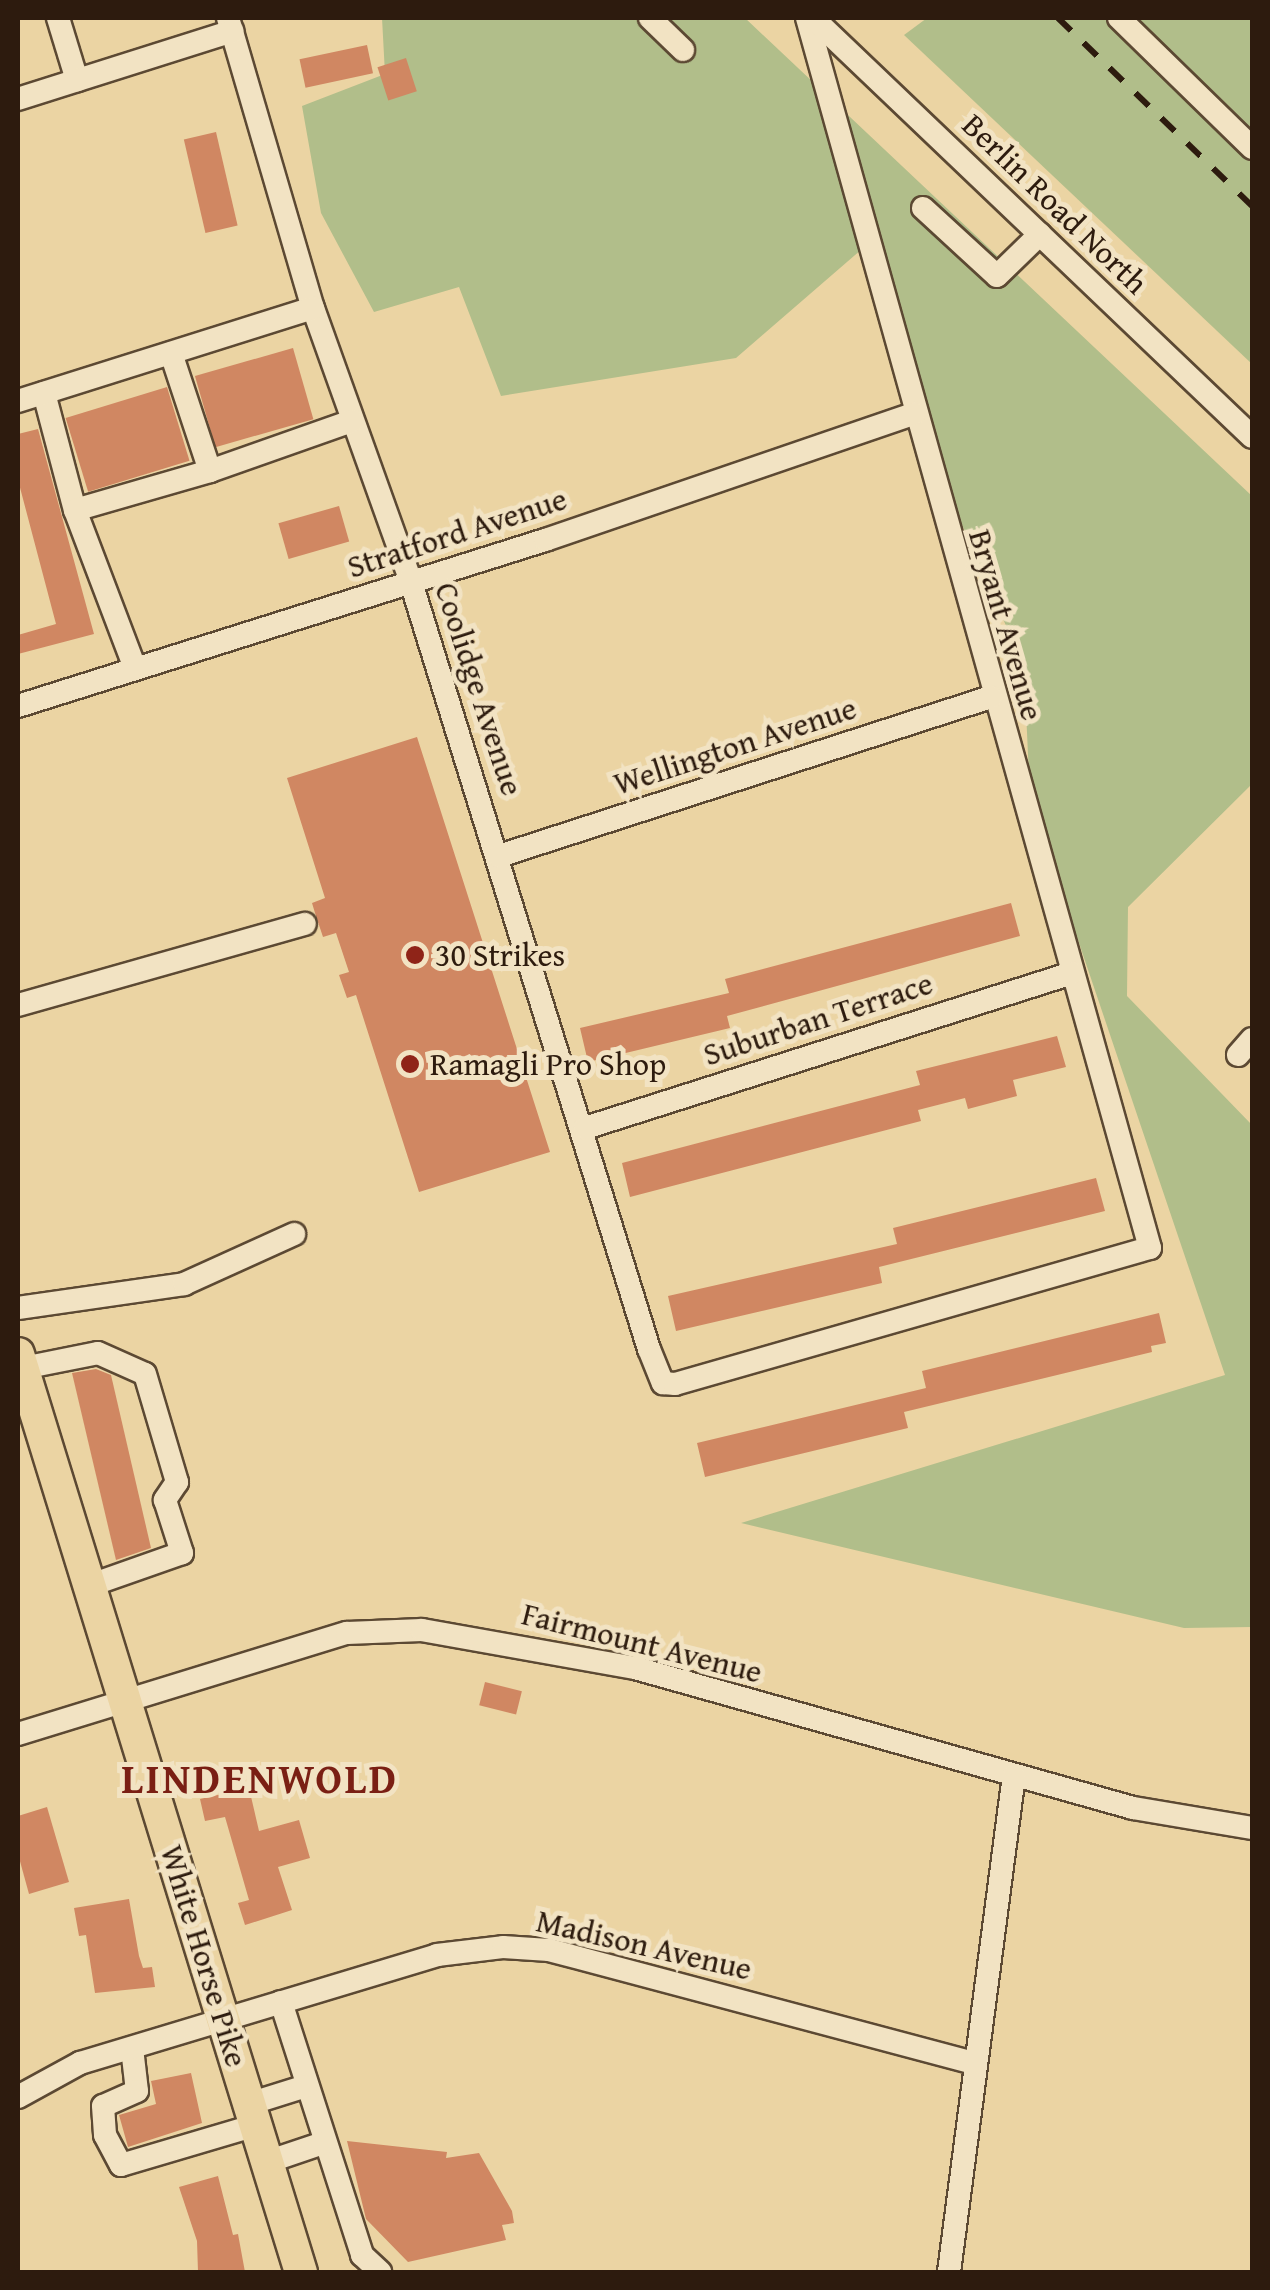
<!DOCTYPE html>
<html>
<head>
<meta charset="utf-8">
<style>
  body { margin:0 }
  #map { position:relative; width:1270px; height:2290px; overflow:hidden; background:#ebd4a3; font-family:"Gentium Book Plus",serif }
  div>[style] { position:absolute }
  .green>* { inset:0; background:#b1be8a }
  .building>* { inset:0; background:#d08762; transform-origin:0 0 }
  .roads { filter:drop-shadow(2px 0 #5c4933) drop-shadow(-2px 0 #5c4933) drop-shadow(0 2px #5c4933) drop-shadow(0 -2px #5c4933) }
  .minor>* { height:22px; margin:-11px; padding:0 11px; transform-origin:11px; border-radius:11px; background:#f2e3c3 }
  .highway>* { height:32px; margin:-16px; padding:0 16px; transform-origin:16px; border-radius:16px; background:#ebd4a3 }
  .rail>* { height:6px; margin-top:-3px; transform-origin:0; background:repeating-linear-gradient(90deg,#2d1b0e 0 18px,transparent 0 36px) }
  .dots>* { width:28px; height:28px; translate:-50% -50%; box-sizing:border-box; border:5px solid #f2e3c3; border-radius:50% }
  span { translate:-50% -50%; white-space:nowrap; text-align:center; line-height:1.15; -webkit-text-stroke:10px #f2e3c3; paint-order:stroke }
  .street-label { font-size:32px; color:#2d1b0e }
  .poi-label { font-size:32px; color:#2d1b0e }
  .left { translate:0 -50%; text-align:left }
  .district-label { font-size:42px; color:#7a1f14; font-weight:700; letter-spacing:2.5px }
  .frame { position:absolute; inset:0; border:20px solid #2d1b0e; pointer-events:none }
</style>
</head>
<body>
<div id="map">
  <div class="green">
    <div style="clip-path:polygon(382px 18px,745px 18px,1252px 496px,1252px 784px,1128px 907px,1127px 996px,1252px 1125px,1252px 1627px,1184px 1628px,741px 1523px,1225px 1375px,1030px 798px,1024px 667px,929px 449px,862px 249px,736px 358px,501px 396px,459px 287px,374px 312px,321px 213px,302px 106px,385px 74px)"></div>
    <div style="clip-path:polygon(927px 18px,1252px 18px,1252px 364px,904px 35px)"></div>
  </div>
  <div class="building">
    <div style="left:367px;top:45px;width:29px;height:69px;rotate:78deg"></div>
    <div style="left:406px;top:58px;width:35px;height:30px;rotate:72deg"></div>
    <div style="left:216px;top:132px;width:96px;height:33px;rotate:77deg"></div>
    <div style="left:293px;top:348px;width:74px;height:102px;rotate:74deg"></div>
    <div style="left:167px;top:387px;width:77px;height:106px;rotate:73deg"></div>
    <div style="clip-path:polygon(38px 429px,94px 634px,18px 654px,18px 635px,56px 624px,18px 480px,18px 434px)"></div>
    <div style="left:339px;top:506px;width:37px;height:63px;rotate:74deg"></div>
    <div style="clip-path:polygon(417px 737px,550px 1152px,419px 1192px,356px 995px,347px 998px,339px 975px,349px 972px,336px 933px,323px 937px,315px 913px,312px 903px,325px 898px,287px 778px)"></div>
    <div style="clip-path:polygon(1011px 903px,1020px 936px,727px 1016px,730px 1028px,588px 1062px,580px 1028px,729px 993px,725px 979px)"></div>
    <div style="clip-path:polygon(1057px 1036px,1066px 1067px,1013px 1080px,1017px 1096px,968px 1109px,965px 1098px,918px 1110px,921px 1121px,630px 1197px,622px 1163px,920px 1085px,916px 1071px)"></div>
    <div style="clip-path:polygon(1096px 1178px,1105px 1211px,879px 1267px,882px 1283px,676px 1331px,668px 1296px,897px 1244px,893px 1228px)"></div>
    <div style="clip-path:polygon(1159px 1313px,1166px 1343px,1151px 1346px,1152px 1352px,904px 1412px,908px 1428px,705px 1477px,697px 1443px,926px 1388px,922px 1371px)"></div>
    <div style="clip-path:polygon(96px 1369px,111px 1375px,151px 1548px,116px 1560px,72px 1373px)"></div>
    <div style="left:485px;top:1682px;width:38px;height:24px;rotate:14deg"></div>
    <div style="clip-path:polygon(249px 1788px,259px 1831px,299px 1820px,310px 1858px,278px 1867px,292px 1910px,245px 1925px,238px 1903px,249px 1900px,225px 1817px,205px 1821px,200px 1799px)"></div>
    <div style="clip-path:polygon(47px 1807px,69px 1882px,29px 1894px,18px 1854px,18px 1816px)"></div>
    <div style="clip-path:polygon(129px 1899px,139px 1956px,143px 1968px,152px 1967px,155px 1987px,95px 1993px,86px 1935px,79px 1936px,74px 1908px)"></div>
    <div style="clip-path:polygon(191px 2073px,202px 2123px,128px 2147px,119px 2115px,156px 2104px,151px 2081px)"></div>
    <div style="clip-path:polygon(347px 2141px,447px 2152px,446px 2158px,479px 2153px,512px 2211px,514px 2223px,502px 2225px,506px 2240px,408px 2262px,366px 2219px)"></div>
    <div style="clip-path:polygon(218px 2176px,233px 2235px,238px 2234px,245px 2272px,198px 2272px,197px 2241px,179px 2187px)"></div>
  </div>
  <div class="roads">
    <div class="minor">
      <div style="left:58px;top:18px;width:65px;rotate:73deg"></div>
      <div style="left:228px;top:18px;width:302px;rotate:73.7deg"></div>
      <div style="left:313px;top:308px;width:288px;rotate:70.3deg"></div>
      <div style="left:410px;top:579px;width:806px;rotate:72.76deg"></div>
      <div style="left:649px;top:1349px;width:37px;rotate:68deg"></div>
      <div style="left:663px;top:1383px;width:12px;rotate:5deg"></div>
      <div style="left:675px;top:1384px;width:494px;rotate:-16deg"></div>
      <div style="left:1150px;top:1248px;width:1277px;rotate:-105.58deg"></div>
      <div style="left:650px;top:18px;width:46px;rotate:44.1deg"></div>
      <div style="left:813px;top:18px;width:607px;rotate:43.66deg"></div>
      <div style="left:1119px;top:18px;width:186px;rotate:44.3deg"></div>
      <div style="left:18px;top:99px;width:225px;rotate:-17.6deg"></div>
      <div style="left:923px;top:208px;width:100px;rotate:42.6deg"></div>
      <div style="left:997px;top:276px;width:60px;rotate:-44.3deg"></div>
      <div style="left:44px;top:393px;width:121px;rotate:75.2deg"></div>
      <div style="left:18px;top:401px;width:309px;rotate:-17.5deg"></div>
      <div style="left:210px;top:471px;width:151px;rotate:-19.4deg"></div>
      <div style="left:135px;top:668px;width:169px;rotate:-110.8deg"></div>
      <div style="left:75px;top:510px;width:141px;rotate:-16.1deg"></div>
      <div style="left:210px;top:471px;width:124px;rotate:-108.3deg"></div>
      <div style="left:18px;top:706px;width:553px;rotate:-17.48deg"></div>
      <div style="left:545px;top:540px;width:390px;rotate:-18.9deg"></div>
      <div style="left:499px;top:856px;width:517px;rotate:-17.91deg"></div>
      <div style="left:18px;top:1005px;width:298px;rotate:-15.8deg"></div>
      <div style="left:1238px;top:1055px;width:21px;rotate:-49deg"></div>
      <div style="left:585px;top:1128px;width:511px;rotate:-17.65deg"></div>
      <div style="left:18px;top:1308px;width:168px;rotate:-8.2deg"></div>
      <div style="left:184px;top:1284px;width:121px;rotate:-24.4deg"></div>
      <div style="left:23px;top:1368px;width:76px;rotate:-11.3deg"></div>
      <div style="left:98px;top:1353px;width:51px;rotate:24.1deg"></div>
      <div style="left:145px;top:1374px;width:113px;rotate:73.5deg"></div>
      <div style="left:177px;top:1482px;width:22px;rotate:124deg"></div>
      <div style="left:165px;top:1500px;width:56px;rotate:72.2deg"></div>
      <div style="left:182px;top:1553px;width:96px;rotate:160.6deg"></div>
      <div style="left:18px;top:1734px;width:344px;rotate:-17.1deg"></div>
      <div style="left:347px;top:1633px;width:75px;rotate:-2.3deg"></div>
      <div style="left:422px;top:1630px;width:216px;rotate:10.1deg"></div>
      <div style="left:635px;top:1668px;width:517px;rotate:15.7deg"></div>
      <div style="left:1133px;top:1808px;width:121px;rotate:9.5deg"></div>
      <div style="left:281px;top:2002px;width:266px;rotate:72.2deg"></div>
      <div style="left:362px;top:2255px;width:25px;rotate:43deg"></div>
      <div style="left:132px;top:2048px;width:43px;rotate:83.4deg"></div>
      <div style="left:137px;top:2091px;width:37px;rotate:156deg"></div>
      <div style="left:103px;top:2106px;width:29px;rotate:86deg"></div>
      <div style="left:105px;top:2135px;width:34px;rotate:62deg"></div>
      <div style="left:121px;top:2165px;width:141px;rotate:-16.5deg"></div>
      <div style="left:18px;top:2097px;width:71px;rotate:-28.7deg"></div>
      <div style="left:80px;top:2063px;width:373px;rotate:-16.8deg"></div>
      <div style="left:437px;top:1955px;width:66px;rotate:-6.9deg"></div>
      <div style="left:503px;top:1947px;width:46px;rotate:3.7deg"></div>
      <div style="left:549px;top:1950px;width:439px;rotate:14.9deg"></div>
      <div style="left:249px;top:2104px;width:60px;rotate:-17.5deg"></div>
      <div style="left:267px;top:2162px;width:59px;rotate:-18.7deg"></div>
      <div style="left:949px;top:2272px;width:501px;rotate:-82.55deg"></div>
    </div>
    <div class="highway">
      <div style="left:18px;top:1354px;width:961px;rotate:72.87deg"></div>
    </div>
  </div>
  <div class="rail">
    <div style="left:1058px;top:18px;width:270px;rotate:44.1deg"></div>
  </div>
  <div class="dots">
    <div style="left:415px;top:955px;background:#8f2418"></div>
    <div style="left:410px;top:1064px;background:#8f2418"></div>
  </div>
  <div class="street-label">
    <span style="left:1055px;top:204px;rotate:44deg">Berlin Road North</span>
    <span style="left:457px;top:533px;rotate:-18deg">Stratford Avenue</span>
    <span style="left:1006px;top:625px;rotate:74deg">Bryant Avenue</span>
    <span style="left:479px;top:689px;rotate:72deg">Coolidge Avenue</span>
    <span style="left:735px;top:746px;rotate:-18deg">Wellington Avenue</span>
    <span style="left:818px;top:1019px;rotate:-18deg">Suburban Terrace</span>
    <span style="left:642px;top:1643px;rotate:14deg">Fairmount Avenue</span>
    <span style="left:644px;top:1945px;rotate:13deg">Madison Avenue</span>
    <span style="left:204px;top:1956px;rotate:73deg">White Horse Pike</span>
  </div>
  <div class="poi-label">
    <span class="left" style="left:435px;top:955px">30 Strikes</span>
    <span class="left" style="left:430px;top:1064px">Ramagli Pro Shop</span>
  </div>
  <div class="district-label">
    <span style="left:260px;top:1778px">LINDENWOLD</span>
  </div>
  <div class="frame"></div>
</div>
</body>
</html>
